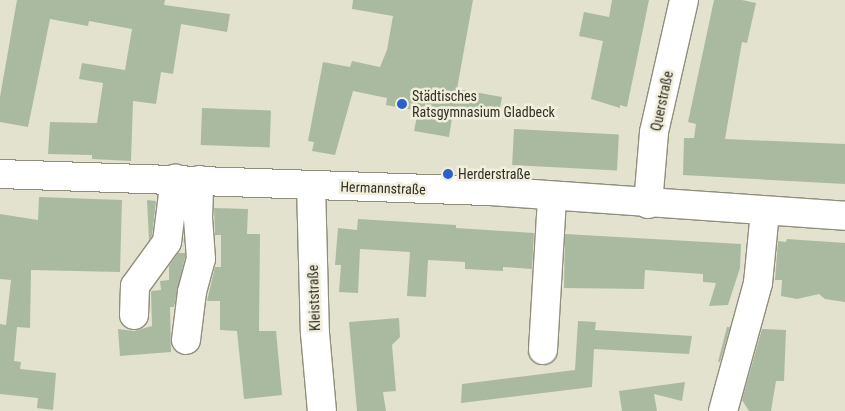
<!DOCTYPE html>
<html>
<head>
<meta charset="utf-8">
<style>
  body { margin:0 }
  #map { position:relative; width:845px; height:411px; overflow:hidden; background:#e3e2ce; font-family:"Roboto Condensed",sans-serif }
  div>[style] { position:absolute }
  .building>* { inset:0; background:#a9baa1; transform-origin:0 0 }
  .roads { filter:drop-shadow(1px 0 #908e7b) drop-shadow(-1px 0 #908e7b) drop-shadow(0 1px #908e7b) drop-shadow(0 -1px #908e7b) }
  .minor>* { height:28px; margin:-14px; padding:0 14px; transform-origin:14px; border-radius:14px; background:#fff }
  .dots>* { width:14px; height:14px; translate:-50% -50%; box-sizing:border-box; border:2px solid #f1efdb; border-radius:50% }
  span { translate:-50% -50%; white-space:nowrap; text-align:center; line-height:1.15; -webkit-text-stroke:5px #f1efdb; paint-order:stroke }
  .poi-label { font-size:14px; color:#302f28 }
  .left { translate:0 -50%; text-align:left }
  .street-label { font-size:14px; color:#302f28 }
</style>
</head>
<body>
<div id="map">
  <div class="building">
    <div style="clip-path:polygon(17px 0,165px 0,164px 5px,230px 14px,227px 32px,181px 24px,173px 74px,161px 72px,156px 104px,133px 101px,131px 161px,92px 159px,92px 155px,48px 154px,50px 122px,97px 123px,103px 83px,79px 79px,82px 63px,125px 70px,132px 29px,89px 21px,88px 26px,50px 19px,28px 127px,0 122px,0 97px)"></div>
    <div style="clip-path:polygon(353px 0,473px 0,457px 89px,502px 97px,498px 119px,453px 111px,449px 137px,414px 131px,418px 111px,386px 105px,387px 98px,353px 91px,335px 155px,312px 151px,314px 142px,308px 141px,323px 62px,350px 67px,352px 61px,380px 67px,387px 50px,393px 16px,352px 9px)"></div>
    <div style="clip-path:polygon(612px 0,649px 0,627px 107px,620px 105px,620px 108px,591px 99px,603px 41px,579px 36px,584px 12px,609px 17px)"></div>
    <div style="clip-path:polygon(714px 0,742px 0,756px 3px,747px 43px,742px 42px,725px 139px,845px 144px,845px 184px,683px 175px,684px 138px,694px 138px,696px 124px,688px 122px)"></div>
    <div style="left:202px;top:108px;width:69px;height:37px;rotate:2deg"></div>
    <div style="left:514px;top:129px;width:105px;height:36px;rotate:3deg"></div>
    <div style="clip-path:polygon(39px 197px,122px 200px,120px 272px,31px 270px,30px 328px,17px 327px,14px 361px,21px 362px,20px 369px,56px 373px,53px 410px,37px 408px,38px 398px,0 394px,0 324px,6px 325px,11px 280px,0 279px,0 214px,38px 220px)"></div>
    <div style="clip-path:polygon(147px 200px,156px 201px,152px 236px,149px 240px)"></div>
    <div style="clip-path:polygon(214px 208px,248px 209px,247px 234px,260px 234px,259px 331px,276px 331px,282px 395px,244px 399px,237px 331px,220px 330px,220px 301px,207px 301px,215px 267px,221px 267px,221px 235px,215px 235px)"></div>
    <div style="clip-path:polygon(358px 219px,456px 225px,456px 228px,534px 233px,532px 269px,503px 267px,503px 271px,465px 269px,465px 262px,428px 260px,426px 297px,407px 296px,410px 252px,360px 249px,358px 293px,339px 292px,341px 265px,335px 265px,338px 228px,357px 230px)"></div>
    <div style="clip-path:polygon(565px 234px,741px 244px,740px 268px,728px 305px,709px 306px,716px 283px,703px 282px,703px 274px,645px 270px,644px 289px,564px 288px)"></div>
    <div style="clip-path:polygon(787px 239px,845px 243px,845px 302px,825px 299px,819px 294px,797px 299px,781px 296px,782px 280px,775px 280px,778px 241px,786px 242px)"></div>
    <div style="clip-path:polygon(178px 253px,185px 253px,185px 257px,174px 307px,170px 307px,171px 352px,120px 356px,118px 329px,134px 331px,152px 326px,151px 291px,161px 290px,160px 281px,169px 280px,169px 266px)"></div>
    <div style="clip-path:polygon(399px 318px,400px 337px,392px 345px,396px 391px,383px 392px,386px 411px,357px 411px,349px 322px)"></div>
    <div style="clip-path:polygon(578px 321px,596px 322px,595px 330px,692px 336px,689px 354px,594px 349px,592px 387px,461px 403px,462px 384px,575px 370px)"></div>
    <div style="clip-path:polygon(727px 327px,730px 327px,720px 362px,718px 362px)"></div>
    <div style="clip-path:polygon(762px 329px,786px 330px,784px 381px,776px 381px,771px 411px,749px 411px,742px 400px)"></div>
    <div style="clip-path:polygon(685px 382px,682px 401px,654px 394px,657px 411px,622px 411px,619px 391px)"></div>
  </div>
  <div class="roads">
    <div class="minor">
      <div style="left:0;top:174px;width:490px;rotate:2deg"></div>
      <div style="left:490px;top:191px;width:356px;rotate:4deg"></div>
      <div style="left:311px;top:185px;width:148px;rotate:88.5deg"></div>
      <div style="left:315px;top:333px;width:78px;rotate:84.9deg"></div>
      <div style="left:648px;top:204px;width:72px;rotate:-85.2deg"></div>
      <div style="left:654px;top:132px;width:135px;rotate:-77.2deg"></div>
      <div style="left:134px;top:315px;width:29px;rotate:-88deg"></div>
      <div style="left:135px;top:286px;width:54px;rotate:-54deg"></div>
      <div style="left:167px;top:242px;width:64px;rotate:-82.8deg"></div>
      <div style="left:186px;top:340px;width:48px;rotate:-82.9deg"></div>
      <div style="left:192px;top:292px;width:34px;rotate:-75deg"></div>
      <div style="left:201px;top:259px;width:41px;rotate:-94.2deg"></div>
      <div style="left:198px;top:218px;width:38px;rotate:-88deg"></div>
      <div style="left:543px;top:350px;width:153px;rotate:-86.6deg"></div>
      <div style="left:723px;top:411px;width:133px;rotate:-74.7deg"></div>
      <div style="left:758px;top:283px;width:72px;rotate:-84.4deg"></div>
    </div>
  </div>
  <div class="dots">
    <div style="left:402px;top:104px;background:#2a5fcd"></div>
    <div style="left:448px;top:174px;background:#2a5fcd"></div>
  </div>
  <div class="poi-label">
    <span class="left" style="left:412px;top:104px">Städtisches<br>Ratsgymnasium Gladbeck</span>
    <span class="left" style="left:458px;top:174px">Herderstraße</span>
  </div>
  <div class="street-label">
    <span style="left:662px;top:101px;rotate:-78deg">Querstraße</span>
    <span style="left:383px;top:188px;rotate:2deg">Hermannstraße</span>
    <span style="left:314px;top:298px;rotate:-92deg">Kleiststraße</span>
  </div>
</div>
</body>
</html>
